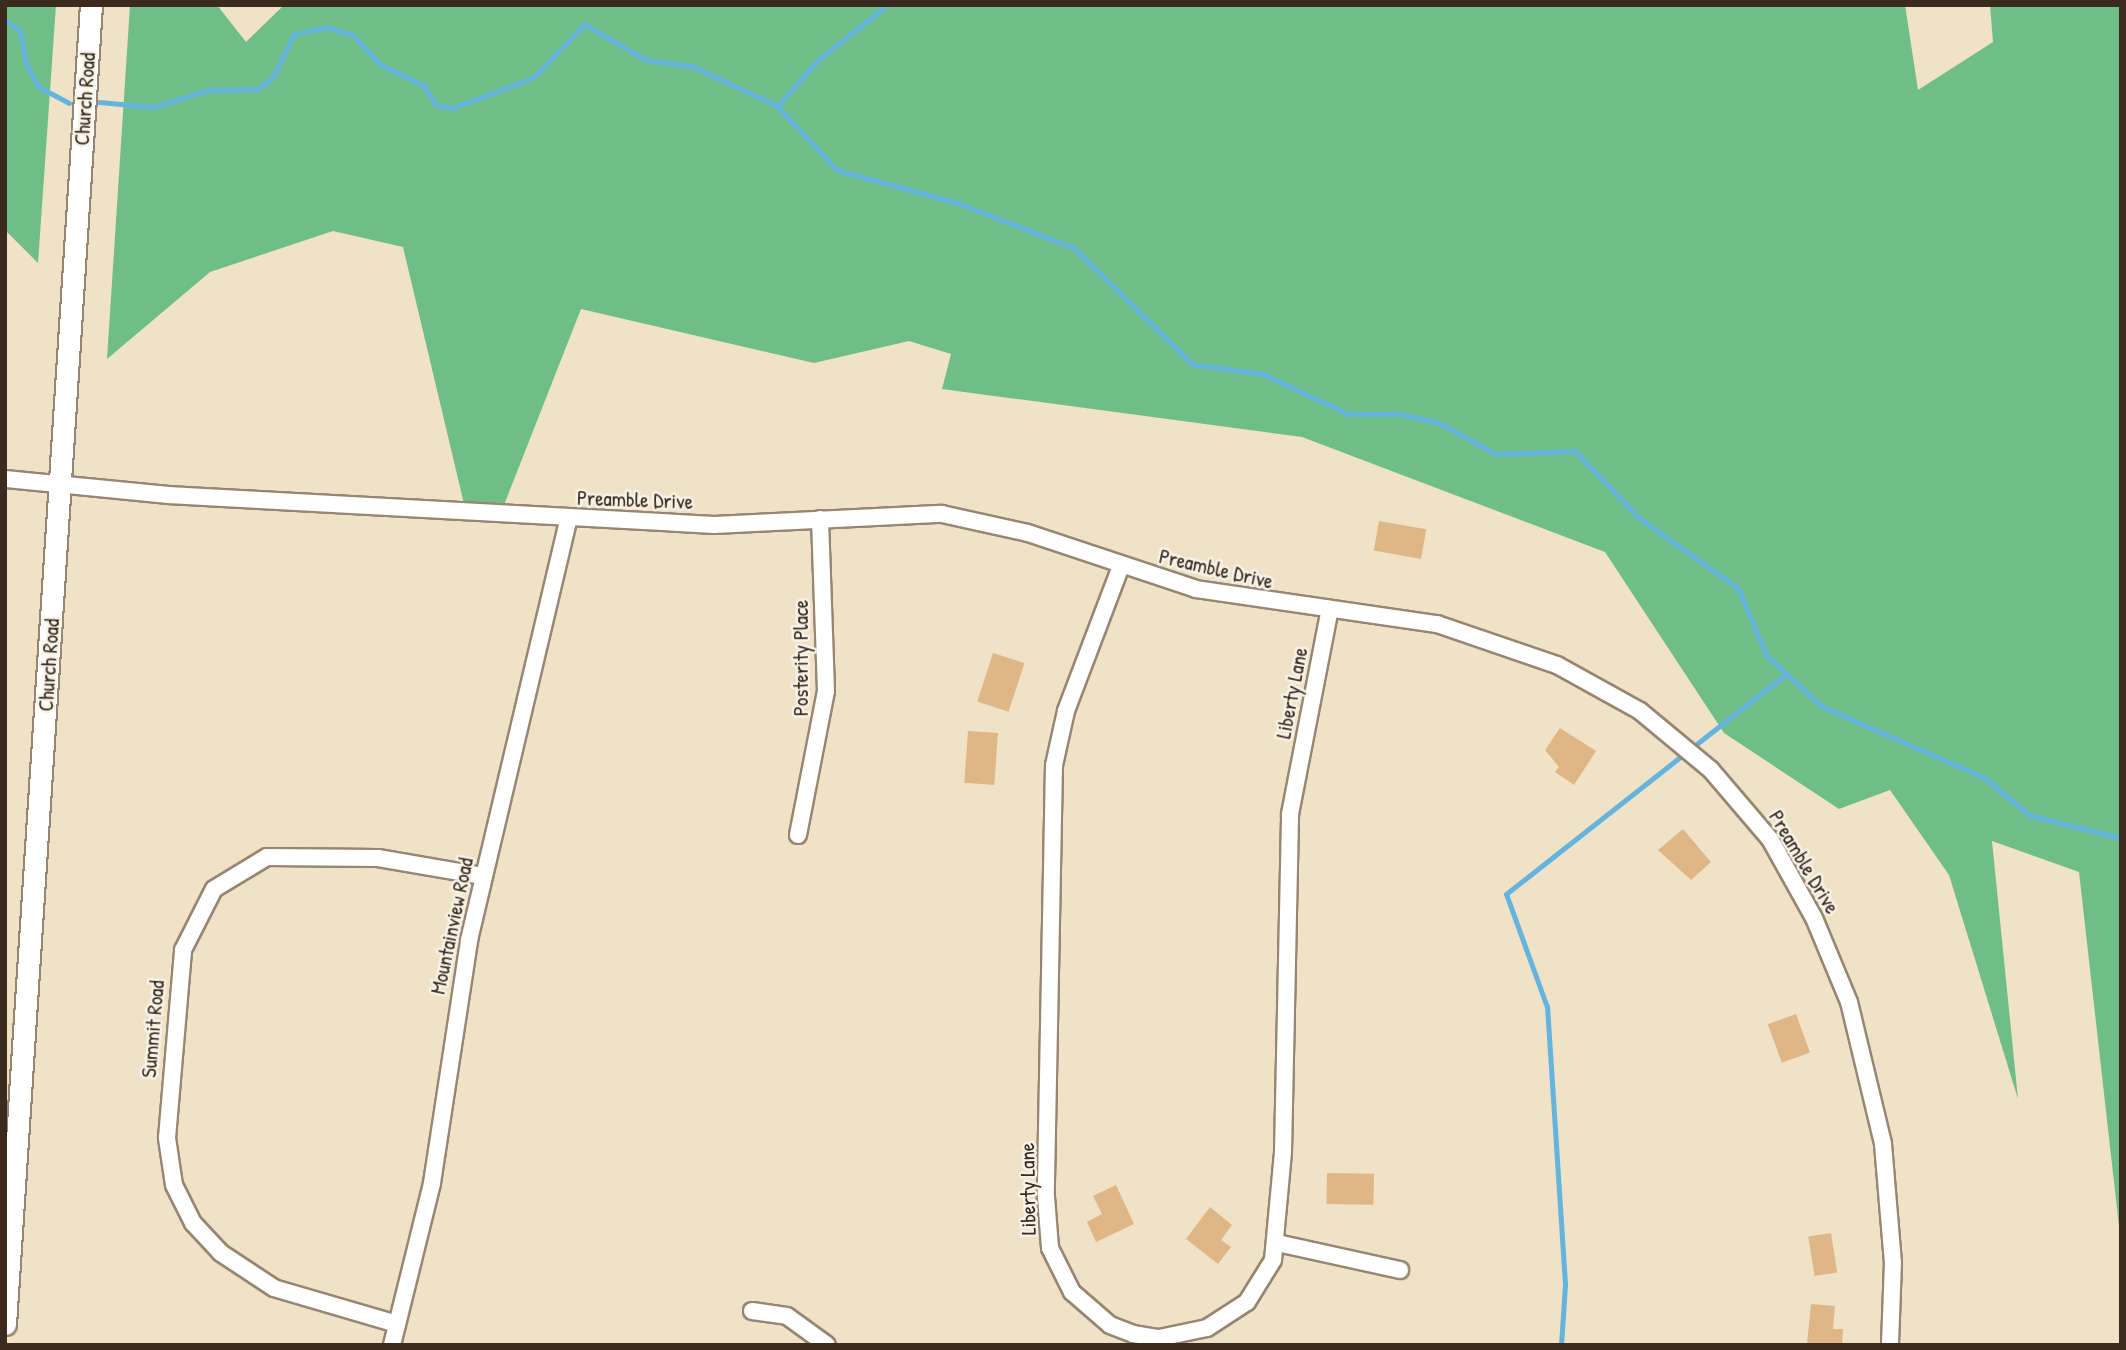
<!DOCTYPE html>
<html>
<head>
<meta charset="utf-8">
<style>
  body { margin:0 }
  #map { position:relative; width:2126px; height:1350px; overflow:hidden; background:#f0e2c6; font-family:"Patrick Hand",sans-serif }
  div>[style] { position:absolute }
  .forest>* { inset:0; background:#70be87 }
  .stream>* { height:5px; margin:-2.5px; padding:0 2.5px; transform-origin:2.5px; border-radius:2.5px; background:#64b4de }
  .building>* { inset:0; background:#dfb685; transform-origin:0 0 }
  .roads { filter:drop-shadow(2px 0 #968672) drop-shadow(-2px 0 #968672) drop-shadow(0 2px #968672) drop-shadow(0 -2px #968672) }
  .minor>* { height:16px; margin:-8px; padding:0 8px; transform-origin:8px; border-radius:8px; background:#fff }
  .secondary>* { height:21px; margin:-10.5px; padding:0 10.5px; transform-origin:10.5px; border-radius:10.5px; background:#fff }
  span { translate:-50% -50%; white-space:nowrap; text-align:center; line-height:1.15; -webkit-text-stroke:5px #f7f3e8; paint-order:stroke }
  .street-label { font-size:21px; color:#3b2a1e }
  .frame { position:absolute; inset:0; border:7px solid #3b2a1e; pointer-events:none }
</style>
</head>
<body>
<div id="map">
  <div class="forest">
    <div style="clip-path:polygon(5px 5px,56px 5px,38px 263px,5px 230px)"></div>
    <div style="clip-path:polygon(130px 5px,217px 5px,246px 42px,284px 5px,1905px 5px,1918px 90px,1993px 42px,1990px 5px,2121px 5px,2121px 1244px,2079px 872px,1992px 841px,2018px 1099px,1949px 875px,1890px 790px,1839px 809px,1724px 733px,1605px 552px,1302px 437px,942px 389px,951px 354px,909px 341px,814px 363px,581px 309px,502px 510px,465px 508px,403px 247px,333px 231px,210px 272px,107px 359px)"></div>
  </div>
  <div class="stream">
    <div style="left:5px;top:20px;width:18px;rotate:34deg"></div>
    <div style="left:20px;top:30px;width:35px;rotate:80deg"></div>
    <div style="left:26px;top:64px;width:26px;rotate:61deg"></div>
    <div style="left:39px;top:87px;width:34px;rotate:28deg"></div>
    <div style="left:99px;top:102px;width:54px;rotate:5.3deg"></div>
    <div style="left:153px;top:107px;width:58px;rotate:-17.2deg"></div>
    <div style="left:208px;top:90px;width:50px;rotate:-1.1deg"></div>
    <div style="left:258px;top:89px;width:19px;rotate:-39deg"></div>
    <div style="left:273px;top:77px;width:48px;rotate:-64deg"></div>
    <div style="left:294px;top:34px;width:33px;rotate:-12deg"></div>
    <div style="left:326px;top:27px;width:28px;rotate:17deg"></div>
    <div style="left:353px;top:35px;width:41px;rotate:47deg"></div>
    <div style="left:381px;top:65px;width:47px;rotate:25.5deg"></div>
    <div style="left:423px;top:85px;width:24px;rotate:57deg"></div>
    <div style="left:436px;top:105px;width:17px;rotate:10deg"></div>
    <div style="left:453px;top:108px;width:87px;rotate:-20.9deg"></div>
    <div style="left:534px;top:77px;width:73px;rotate:-46.7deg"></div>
    <div style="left:584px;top:24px;width:72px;rotate:30.1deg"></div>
    <div style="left:646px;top:60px;width:46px;rotate:7.4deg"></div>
    <div style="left:692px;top:66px;width:94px;rotate:25.2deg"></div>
    <div style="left:777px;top:106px;width:88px;rotate:46.8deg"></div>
    <div style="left:837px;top:170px;width:125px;rotate:15.3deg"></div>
    <div style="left:958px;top:203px;width:124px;rotate:21.2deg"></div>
    <div style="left:1074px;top:248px;width:165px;rotate:44.5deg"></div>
    <div style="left:1192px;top:364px;width:72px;rotate:8deg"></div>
    <div style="left:1263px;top:374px;width:94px;rotate:25.2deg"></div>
    <div style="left:1348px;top:414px;width:53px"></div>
    <div style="left:1401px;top:414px;width:39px;rotate:13deg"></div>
    <div style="left:1439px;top:423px;width:65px;rotate:28.5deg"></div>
    <div style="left:1496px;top:454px;width:79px;rotate:-2.2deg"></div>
    <div style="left:1575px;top:451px;width:93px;rotate:46.3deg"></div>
    <div style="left:1639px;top:518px;width:121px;rotate:35.3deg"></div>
    <div style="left:1738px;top:588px;width:73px;rotate:67.3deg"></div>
    <div style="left:1766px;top:655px;width:75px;rotate:42.8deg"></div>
    <div style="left:1821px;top:706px;width:179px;rotate:23.7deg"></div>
    <div style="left:1985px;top:778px;width:57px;rotate:40.1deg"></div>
    <div style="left:2029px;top:815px;width:95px;rotate:14deg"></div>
    <div style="left:777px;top:106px;width:62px;rotate:-48.3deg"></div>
    <div style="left:818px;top:60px;width:88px;rotate:-38.6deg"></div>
    <div style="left:1561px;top:1345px;width:61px;rotate:-86.2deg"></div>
    <div style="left:1565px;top:1284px;width:278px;rotate:-93.7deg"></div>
    <div style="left:1547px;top:1007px;width:120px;rotate:-109.9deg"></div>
    <div style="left:1506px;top:894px;width:352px;rotate:-38.2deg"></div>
  </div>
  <div class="building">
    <div style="left:1379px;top:521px;width:48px;height:30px;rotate:10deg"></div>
    <div style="left:993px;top:653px;width:33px;height:51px;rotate:18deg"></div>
    <div style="clip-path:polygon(1560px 728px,1596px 751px,1574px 785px,1555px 772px,1559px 767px,1545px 750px)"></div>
    <div style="left:968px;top:731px;width:30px;height:52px;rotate:4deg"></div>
    <div style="clip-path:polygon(1683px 829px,1711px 862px,1691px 880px,1658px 850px)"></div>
    <div style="left:1796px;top:1014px;width:41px;height:30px;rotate:70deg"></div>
    <div style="left:1327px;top:1173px;width:47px;height:31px;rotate:1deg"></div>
    <div style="clip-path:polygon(1116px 1185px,1134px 1224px,1096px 1242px,1087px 1222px,1102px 1214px,1093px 1196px)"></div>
    <div style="clip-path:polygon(1210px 1207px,1232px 1225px,1221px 1240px,1231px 1247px,1218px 1264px,1186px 1239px)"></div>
    <div style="left:1831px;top:1233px;width:40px;height:23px;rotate:81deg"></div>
    <div style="clip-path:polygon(1811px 1304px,1835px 1306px,1833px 1329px,1843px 1329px,1842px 1345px,1807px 1344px)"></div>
  </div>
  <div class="roads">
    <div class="minor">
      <div style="left:5px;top:479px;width:164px;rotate:5.6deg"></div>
      <div style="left:168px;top:495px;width:547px;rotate:3.14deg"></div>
      <div style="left:714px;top:525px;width:228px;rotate:-2.8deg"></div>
      <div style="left:942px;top:514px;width:88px;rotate:12.5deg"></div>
      <div style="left:1028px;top:533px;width:177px;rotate:18.4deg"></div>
      <div style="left:1196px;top:589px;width:244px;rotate:8.3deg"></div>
      <div style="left:1437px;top:624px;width:127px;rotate:18.9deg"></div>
      <div style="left:1557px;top:665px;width:95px;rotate:29deg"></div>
      <div style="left:1640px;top:711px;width:92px;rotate:39.7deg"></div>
      <div style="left:1711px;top:770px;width:91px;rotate:49.5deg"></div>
      <div style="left:1770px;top:839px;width:90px;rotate:60.9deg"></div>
      <div style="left:1814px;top:918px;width:91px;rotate:67.4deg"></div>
      <div style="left:1849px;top:1002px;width:146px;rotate:76.5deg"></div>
      <div style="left:1883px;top:1144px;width:118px;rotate:85.2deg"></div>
      <div style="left:1893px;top:1262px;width:83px;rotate:92.1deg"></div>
      <div style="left:1121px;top:566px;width:155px;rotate:110.8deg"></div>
      <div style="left:1066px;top:711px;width:55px;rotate:102.5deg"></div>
      <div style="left:1054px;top:765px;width:432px;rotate:91.1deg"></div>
      <div style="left:1046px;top:1197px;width:51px;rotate:85.5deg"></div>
      <div style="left:1050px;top:1248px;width:49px;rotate:63.4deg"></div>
      <div style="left:1072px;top:1292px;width:50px;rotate:41deg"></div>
      <div style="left:1110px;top:1325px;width:25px;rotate:21deg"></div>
      <div style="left:1133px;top:1334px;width:26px;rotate:9deg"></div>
      <div style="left:1159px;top:1338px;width:49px;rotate:-11.8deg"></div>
      <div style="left:1207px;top:1328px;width:48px;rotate:-33deg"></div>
      <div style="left:1247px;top:1302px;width:49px;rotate:-58.2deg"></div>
      <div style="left:1273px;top:1260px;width:108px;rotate:-84.7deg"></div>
      <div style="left:1283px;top:1152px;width:338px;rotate:-88.8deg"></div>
      <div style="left:1290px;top:814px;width:209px;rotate:-79deg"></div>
      <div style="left:798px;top:835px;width:147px;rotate:-79deg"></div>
      <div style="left:826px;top:691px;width:172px;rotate:-92deg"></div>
      <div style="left:1277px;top:1243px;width:126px;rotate:12.4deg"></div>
      <div style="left:752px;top:1311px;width:35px;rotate:8deg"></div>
      <div style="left:787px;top:1316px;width:49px;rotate:35.9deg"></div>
      <div style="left:397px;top:1324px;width:128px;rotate:-163.7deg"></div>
      <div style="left:274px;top:1288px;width:64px;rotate:-146.6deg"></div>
      <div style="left:221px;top:1253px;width:41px;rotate:-133deg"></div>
      <div style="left:193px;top:1223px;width:42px;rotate:-116.6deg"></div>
      <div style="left:174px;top:1185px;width:48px;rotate:-98.5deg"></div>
      <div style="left:167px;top:1138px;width:189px;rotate:-85.1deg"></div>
      <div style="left:183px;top:950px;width:68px;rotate:-63.1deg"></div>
      <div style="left:214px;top:889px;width:62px;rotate:-31.1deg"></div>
      <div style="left:267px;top:857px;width:111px;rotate:0.5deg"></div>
      <div style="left:378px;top:858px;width:107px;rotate:9.7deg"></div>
      <div style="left:392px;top:1345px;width:167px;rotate:-76.1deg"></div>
      <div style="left:432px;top:1183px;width:246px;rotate:-81.3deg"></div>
      <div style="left:469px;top:940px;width:434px;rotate:-76.7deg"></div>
    </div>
    <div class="secondary">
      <div style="left:5px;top:1324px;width:1322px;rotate:-86.27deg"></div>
    </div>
  </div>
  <div class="street-label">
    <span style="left:85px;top:99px;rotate:-86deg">Church Road</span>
    <span style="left:635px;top:500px;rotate:2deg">Preamble Drive</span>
    <span style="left:1216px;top:569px;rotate:13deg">Preamble Drive</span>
    <span style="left:801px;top:658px;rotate:-90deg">Posterity Place</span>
    <span style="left:49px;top:665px;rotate:-86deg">Church Road</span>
    <span style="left:1292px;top:693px;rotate:-79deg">Liberty Lane</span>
    <span style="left:1804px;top:862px;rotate:59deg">Preamble Drive</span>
    <span style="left:452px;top:926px;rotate:-78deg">Mountainview Road</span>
    <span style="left:153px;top:1029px;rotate:-85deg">Summit Road</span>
    <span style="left:1028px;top:1189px;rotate:-91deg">Liberty Lane</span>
  </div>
  <div class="frame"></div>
</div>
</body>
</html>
